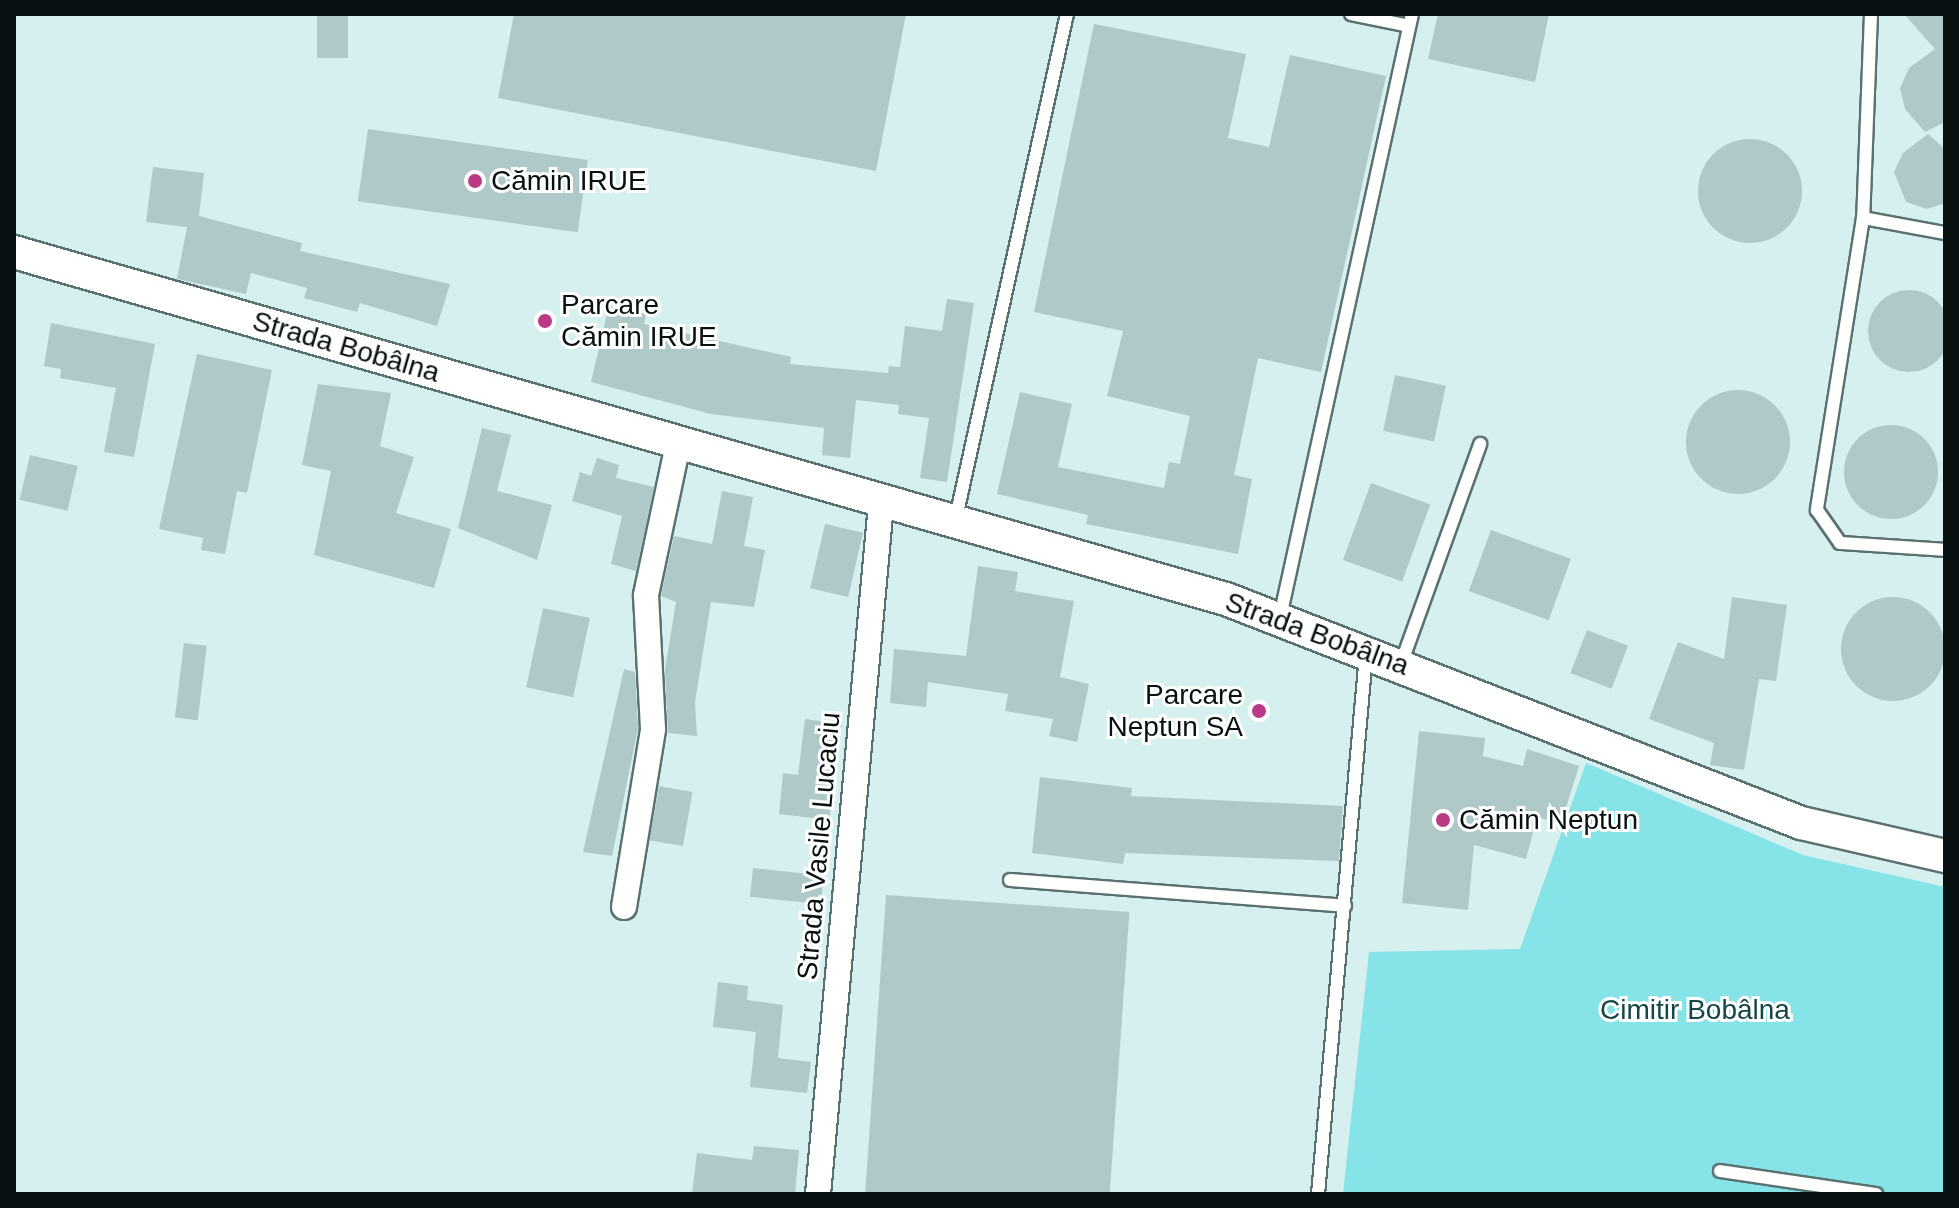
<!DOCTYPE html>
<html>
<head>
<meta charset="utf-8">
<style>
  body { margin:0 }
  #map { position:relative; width:1959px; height:1208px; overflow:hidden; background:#d6efef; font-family:Helvetica,sans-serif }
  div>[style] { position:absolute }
  .green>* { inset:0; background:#86e3e7 }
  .building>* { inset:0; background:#afc8c8; transform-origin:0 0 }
  .round { border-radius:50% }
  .roads { filter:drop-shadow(2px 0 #5a7171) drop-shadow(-2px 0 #5a7171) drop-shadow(0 2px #5a7171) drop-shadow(0 -2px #5a7171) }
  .service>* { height:12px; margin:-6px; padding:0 6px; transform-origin:6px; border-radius:6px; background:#fff }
  .minor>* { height:24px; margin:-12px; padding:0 12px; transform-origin:12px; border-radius:12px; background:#fff }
  .secondary>* { height:32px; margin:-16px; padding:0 16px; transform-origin:16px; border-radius:16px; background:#fff }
  .dots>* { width:22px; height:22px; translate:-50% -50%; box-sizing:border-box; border:4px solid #fff; border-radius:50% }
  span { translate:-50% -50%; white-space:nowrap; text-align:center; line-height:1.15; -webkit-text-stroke:6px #fff; paint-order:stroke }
  .poi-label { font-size:28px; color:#081111 }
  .left { translate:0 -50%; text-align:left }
  .right { translate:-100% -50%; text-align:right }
  .street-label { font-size:28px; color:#081111 }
  .park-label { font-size:28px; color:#154749 }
  .frame { position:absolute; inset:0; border:16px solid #081111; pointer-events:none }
</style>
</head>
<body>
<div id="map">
  <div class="green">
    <div style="clip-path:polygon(1586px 763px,1803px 855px,1945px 887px,1945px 1194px,1343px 1194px,1369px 952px,1520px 949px)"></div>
  </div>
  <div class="building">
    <div style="left:317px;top:14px;width:31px;height:44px"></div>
    <div style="clip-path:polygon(514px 14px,906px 14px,876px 171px,498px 98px)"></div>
    <div style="clip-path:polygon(1438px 14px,1549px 14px,1535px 82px,1428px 59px)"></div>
    <div style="clip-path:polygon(1904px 14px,1945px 14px,1945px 122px,1925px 132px,1905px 109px,1900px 88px,1909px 68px,1935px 49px)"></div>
    <div style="clip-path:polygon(1094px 24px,1246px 54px,1228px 138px,1269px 147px,1290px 55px,1386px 76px,1321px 372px,1258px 358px,1234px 475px,1252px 479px,1238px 554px,1086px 524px,1088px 515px,997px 494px,1020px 392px,1072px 404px,1058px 467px,1164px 488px,1169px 462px,1180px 464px,1190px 416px,1107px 396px,1123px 331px,1034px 312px)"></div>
    <div style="left:368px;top:129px;width:222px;height:73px;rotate:8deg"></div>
    <div style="clip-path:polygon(1928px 134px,1945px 149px,1945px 203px,1927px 209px,1906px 202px,1894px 172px,1903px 153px)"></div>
    <div class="round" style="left:1698px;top:139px;width:104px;height:104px"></div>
    <div style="clip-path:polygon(153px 167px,204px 173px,199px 216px,302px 243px,300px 251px,450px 284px,437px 326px,360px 303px,357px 312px,304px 298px,307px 288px,251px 273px,246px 294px,177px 279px,187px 227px,146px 222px)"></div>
    <div class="round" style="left:1868px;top:290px;width:82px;height:82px"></div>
    <div style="clip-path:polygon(947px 299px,974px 303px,947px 482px,920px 478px,929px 418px,898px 414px,899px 405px,856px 400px,850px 458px,822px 455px,824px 428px,711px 414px,591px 382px,609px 305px,646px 314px,644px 324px,791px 357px,790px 364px,888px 373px,889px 366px,900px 367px,905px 326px,942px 331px)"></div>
    <div style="clip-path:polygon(51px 323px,155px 344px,134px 457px,104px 452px,116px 388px,60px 378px,61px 369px,44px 366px)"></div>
    <div style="clip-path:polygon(197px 354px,272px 370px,247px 493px,237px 491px,225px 554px,201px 550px,203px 538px,159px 529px)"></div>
    <div style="left:1395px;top:375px;width:52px;height:57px;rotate:12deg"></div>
    <div style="clip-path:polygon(318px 384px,391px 393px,380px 446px,414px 457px,396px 513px,451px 529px,434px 588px,314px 555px,331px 471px,302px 465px)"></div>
    <div class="round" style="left:1686px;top:390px;width:104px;height:104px"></div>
    <div class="round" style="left:1844px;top:425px;width:94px;height:94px"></div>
    <div style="clip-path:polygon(482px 428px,511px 435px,497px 491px,552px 505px,537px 560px,458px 528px)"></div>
    <div style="left:30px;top:455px;width:49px;height:46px;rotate:13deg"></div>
    <div style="clip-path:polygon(597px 458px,619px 465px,616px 478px,654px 487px,636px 571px,611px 564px,622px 516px,572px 501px,580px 472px,591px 476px)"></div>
    <div style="left:1371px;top:483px;width:63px;height:82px;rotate:20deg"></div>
    <div style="clip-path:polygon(722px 491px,753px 497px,744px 546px,765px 550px,754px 607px,711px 602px,695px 702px,697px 736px,668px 733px,665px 669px,676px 602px,661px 596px,674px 536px,712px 544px)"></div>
    <div style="left:825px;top:524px;width:39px;height:66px;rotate:13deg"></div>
    <div style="left:1491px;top:530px;width:85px;height:65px;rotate:20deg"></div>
    <div style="clip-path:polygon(978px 566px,1018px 572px,1015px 591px,1074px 601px,1060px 677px,1089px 684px,1077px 742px,1049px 736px,1053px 719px,1005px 711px,1008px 694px,928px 682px,926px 707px,890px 703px,894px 649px,966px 656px)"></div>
    <div class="round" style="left:1841px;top:597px;width:104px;height:104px"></div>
    <div style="clip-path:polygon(1732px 597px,1787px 605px,1776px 681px,1759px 679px,1744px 770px,1710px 765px,1714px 743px,1649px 719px,1678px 642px,1724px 659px)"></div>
    <div style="left:543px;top:608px;width:48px;height:81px;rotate:12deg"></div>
    <div style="left:1587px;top:630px;width:44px;height:46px;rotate:21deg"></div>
    <div style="left:184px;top:643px;width:23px;height:75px;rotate:7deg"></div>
    <div style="clip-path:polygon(624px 669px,635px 672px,638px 728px,612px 856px,583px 852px)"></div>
    <div style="clip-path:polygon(805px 719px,842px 724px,829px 820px,779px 814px,783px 773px,798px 775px)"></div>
    <div style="clip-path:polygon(1419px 731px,1485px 738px,1483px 756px,1523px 766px,1527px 749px,1579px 766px,1561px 824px,1537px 817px,1526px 859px,1474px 845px,1468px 910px,1402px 903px)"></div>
    <div style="clip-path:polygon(1040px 777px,1132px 788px,1131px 796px,1343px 806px,1339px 861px,1125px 853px,1123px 864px,1032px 853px)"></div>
    <div style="left:659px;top:786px;width:34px;height:55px;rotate:10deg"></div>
    <div style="left:753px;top:868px;width:71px;height:29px;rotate:6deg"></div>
    <div style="left:886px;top:895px;width:244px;height:300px;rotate:4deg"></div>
    <div style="clip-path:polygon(718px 982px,748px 986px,747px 1000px,783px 1005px,778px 1058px,811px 1062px,807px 1093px,750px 1087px,756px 1032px,713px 1027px)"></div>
    <div style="clip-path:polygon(754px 1146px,799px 1150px,795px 1194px,692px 1194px,697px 1153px,752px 1160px)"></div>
  </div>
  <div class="roads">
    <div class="service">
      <div style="left:1351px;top:14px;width:59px;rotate:11.7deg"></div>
      <div style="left:1871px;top:14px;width:204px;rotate:92.2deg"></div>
      <div style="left:1863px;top:218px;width:296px;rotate:99deg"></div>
      <div style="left:1817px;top:510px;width:40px;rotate:55.1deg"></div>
      <div style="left:1840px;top:543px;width:105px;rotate:3.8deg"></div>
      <div style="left:1863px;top:218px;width:83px;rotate:10.4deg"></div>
      <div style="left:955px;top:522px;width:520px;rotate:-77.57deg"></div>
      <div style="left:1280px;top:617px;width:617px;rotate:-77.65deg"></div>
      <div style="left:1401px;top:664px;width:234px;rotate:-70.2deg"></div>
      <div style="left:1010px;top:880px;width:336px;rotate:4.4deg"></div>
      <div style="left:1720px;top:1171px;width:158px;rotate:8.4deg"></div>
      <div style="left:1318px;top:1194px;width:541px;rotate:-84.91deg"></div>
    </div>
    <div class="minor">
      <div style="left:624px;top:907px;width:180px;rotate:-80.7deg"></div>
      <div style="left:653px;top:729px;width:134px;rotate:-93deg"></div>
      <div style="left:646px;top:595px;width:153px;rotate:-78deg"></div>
      <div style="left:818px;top:1194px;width:693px;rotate:-84.78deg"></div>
    </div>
    <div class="secondary">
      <div style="left:14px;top:252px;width:1261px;rotate:15.98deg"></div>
      <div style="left:1226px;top:599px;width:617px;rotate:21.28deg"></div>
      <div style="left:1801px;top:823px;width:148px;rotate:12.9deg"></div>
    </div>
  </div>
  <div class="dots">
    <div style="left:475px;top:181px;background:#ba3a85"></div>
    <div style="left:545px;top:321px;background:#ba3a85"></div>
    <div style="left:1259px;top:711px;background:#ba3a85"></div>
    <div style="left:1443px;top:820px;background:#ba3a85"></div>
  </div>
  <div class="poi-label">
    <span class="left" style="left:491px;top:181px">Cămin IRUE</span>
    <span class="left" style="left:561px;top:321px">Parcare<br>Cămin IRUE</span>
    <span class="right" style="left:1243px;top:711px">Parcare<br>Neptun SA</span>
    <span class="left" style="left:1459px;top:820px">Cămin Neptun</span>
  </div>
  <div class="street-label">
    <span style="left:346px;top:347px;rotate:16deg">Strada Bobâlna</span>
    <span style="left:1317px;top:634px;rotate:20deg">Strada Bobâlna</span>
    <span style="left:819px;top:846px;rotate:-85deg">Strada Vasile Lucaciu</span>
  </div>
  <div class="park-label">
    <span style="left:1695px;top:1010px">Cimitir Bobâlna</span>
  </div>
  <div class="frame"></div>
</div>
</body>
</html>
